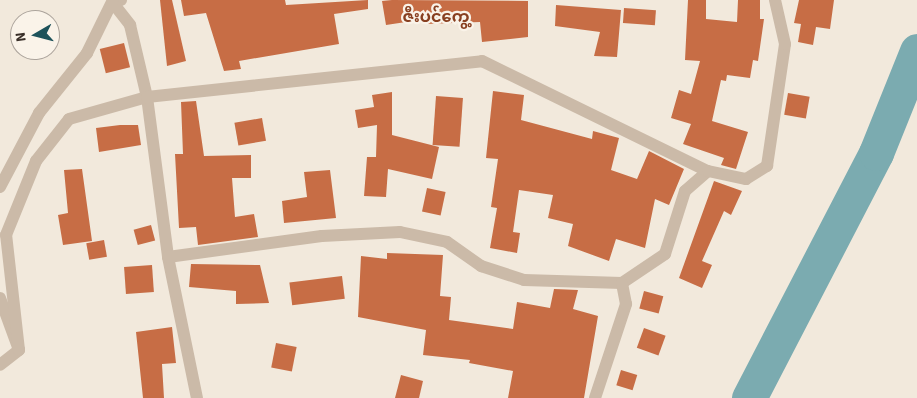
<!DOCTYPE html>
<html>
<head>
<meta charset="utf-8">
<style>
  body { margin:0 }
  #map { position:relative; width:917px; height:398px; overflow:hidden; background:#f2e9dc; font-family:"Source Sans 3","Noto Sans Myanmar",sans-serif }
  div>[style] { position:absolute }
  .river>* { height:35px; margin:-17.5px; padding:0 17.5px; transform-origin:17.5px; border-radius:17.5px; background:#7babb0 }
  .building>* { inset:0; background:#c76d45; transform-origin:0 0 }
  .street>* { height:12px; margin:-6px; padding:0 6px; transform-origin:6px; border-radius:6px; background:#cbbaa8 }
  span { translate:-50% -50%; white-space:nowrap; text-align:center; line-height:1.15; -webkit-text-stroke:4.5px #faf3e9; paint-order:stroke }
  .quarter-label { font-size:16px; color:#883f20; font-weight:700 }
  .north { position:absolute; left:10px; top:10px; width:50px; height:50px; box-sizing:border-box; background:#faf3e9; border:1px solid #aca49c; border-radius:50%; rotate:262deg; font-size:14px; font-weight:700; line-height:20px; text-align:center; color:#382e28 }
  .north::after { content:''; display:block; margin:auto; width:18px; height:22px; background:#1d525a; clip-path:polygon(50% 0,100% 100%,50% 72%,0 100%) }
</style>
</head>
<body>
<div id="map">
  <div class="river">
    <div style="left:749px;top:398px;width:276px;rotate:-62.6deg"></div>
    <div style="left:876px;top:153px;width:110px;rotate:-68.1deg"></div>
  </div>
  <div class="building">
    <div style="clip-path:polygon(160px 0,172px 0,186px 61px,167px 66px)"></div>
    <div style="clip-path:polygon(181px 0,285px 0,286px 5px,368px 0,368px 9px,334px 14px,339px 44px,239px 61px,241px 69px,224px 71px,206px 13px,184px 16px)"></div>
    <div style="clip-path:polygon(392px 0,528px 1px,528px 37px,482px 42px,480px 22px,426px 24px,426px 19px,386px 25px,382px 1px)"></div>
    <div style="clip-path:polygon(688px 0,706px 0,706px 19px,737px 22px,738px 0,760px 0,760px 19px,764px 19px,758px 61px,753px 60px,750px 78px,727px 75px,726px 81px,721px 80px,712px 121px,748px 132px,736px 169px,721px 165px,724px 158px,683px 144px,691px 124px,671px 118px,679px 90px,691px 94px,700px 61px,685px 60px)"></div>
    <div style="clip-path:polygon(799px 0,834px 0,830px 29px,816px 27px,813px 45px,798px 42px,801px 24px,794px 23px)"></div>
    <div style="clip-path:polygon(556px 5px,621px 10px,617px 57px,594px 56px,600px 32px,555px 26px)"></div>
    <div style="left:624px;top:8px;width:32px;height:15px;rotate:4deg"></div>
    <div style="left:124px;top:43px;width:25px;height:25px;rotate:76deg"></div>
    <div style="clip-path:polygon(493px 91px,524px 95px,521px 120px,592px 139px,593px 131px,619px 138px,611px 170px,637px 179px,649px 151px,684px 169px,669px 205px,655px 199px,645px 248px,616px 239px,609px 261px,568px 246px,573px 224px,548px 218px,553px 195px,519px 190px,513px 232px,520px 233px,517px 253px,490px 248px,497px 208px,491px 207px,498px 159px,486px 158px)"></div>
    <div style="clip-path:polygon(392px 92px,392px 135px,439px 147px,432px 179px,388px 169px,386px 197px,364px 196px,367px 157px,376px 157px,377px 125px,358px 128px,355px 110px,374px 107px,372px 95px)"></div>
    <div style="left:788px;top:93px;width:22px;height:22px;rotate:10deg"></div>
    <div style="left:436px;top:96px;width:27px;height:49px;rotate:4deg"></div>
    <div style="clip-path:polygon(196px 101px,204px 156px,251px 155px,251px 178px,232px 178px,235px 217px,254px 214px,258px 237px,198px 245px,196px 227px,179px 228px,175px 154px,183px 154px,181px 102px)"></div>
    <div style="left:262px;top:118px;width:23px;height:28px;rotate:80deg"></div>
    <div style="clip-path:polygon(120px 125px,138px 125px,141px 145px,99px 152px,96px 128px)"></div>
    <div style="clip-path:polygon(82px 169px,92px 241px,63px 245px,58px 215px,68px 213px,64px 170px)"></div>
    <div style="clip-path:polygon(330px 170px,336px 218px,284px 223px,282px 201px,307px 197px,304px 172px)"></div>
    <div style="clip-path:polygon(714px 181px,742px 191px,731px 215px,724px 211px,702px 261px,712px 265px,702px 288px,679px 278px)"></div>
    <div style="left:427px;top:188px;width:19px;height:24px;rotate:12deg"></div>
    <div style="left:151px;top:225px;width:16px;height:18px;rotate:75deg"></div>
    <div style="left:104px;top:240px;width:17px;height:18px;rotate:80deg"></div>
    <div style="clip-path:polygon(387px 253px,443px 255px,440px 296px,451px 297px,449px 320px,513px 329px,517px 302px,550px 308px,554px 289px,578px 290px,573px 309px,598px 316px,584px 398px,508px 398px,513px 371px,469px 363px,470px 360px,423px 355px,426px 330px,358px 317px,361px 256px,387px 259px)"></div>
    <div style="clip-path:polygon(191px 264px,260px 265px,269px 303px,236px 304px,236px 291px,189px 287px)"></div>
    <div style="left:152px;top:265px;width:27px;height:28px;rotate:86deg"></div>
    <div style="left:342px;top:276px;width:23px;height:53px;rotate:83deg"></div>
    <div style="left:644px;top:291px;width:20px;height:18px;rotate:15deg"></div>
    <div style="clip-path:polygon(172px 327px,176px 363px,162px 364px,164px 398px,143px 398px,136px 332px)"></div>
    <div style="left:644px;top:328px;width:23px;height:21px;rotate:20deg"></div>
    <div style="left:276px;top:343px;width:21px;height:25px;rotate:11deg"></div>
    <div style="left:621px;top:370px;width:17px;height:16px;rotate:17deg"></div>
    <div style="clip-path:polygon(401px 375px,423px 381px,419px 398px,395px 398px)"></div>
  </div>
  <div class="street">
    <div style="left:121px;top:0;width:9px;rotate:159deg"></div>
    <div style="left:113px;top:3px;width:28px;rotate:52deg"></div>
    <div style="left:130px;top:25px;width:74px;rotate:76.7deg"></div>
    <div style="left:147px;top:97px;width:161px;rotate:82.5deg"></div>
    <div style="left:168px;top:257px;width:144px;rotate:78.4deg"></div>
    <div style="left:0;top:187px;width:84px;rotate:-62.2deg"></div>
    <div style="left:39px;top:113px;width:77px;rotate:-51.3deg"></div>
    <div style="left:87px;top:53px;width:59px;rotate:-63.9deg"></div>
    <div style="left:168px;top:257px;width:155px;rotate:-7.8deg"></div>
    <div style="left:322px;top:236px;width:78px;rotate:-2.9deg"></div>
    <div style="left:400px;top:232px;width:48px;rotate:12deg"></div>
    <div style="left:447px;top:242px;width:42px;rotate:35.2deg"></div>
    <div style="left:481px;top:266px;width:45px;rotate:18deg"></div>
    <div style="left:524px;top:280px;width:98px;rotate:1.8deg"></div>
    <div style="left:622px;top:283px;width:52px;rotate:-34deg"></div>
    <div style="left:665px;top:254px;width:66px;rotate:-72.4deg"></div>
    <div style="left:685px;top:191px;width:30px;rotate:-41deg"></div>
    <div style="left:0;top:298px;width:55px;rotate:69.9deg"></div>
    <div style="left:19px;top:350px;width:24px;rotate:142deg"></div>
    <div style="left:19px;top:350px;width:116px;rotate:-96.4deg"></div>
    <div style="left:6px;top:235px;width:80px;rotate:-67.9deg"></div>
    <div style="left:36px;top:161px;width:53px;rotate:-51.8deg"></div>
    <div style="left:69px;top:119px;width:81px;rotate:-15.8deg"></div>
    <div style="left:147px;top:97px;width:337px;rotate:-6.1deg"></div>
    <div style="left:482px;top:61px;width:251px;rotate:26deg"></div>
    <div style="left:708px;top:171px;width:39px;rotate:12deg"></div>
    <div style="left:746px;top:179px;width:25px;rotate:-32deg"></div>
    <div style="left:767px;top:166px;width:123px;rotate:-81.6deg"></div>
    <div style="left:785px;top:44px;width:45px;rotate:-102.8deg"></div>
    <div style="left:595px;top:398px;width:99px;rotate:-71.7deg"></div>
    <div style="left:626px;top:304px;width:21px;rotate:-101deg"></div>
  </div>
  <div class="quarter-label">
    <span style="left:436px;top:17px">ဇီးပင်ကွေ့</span>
  </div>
  <div class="north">N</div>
</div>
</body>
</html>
